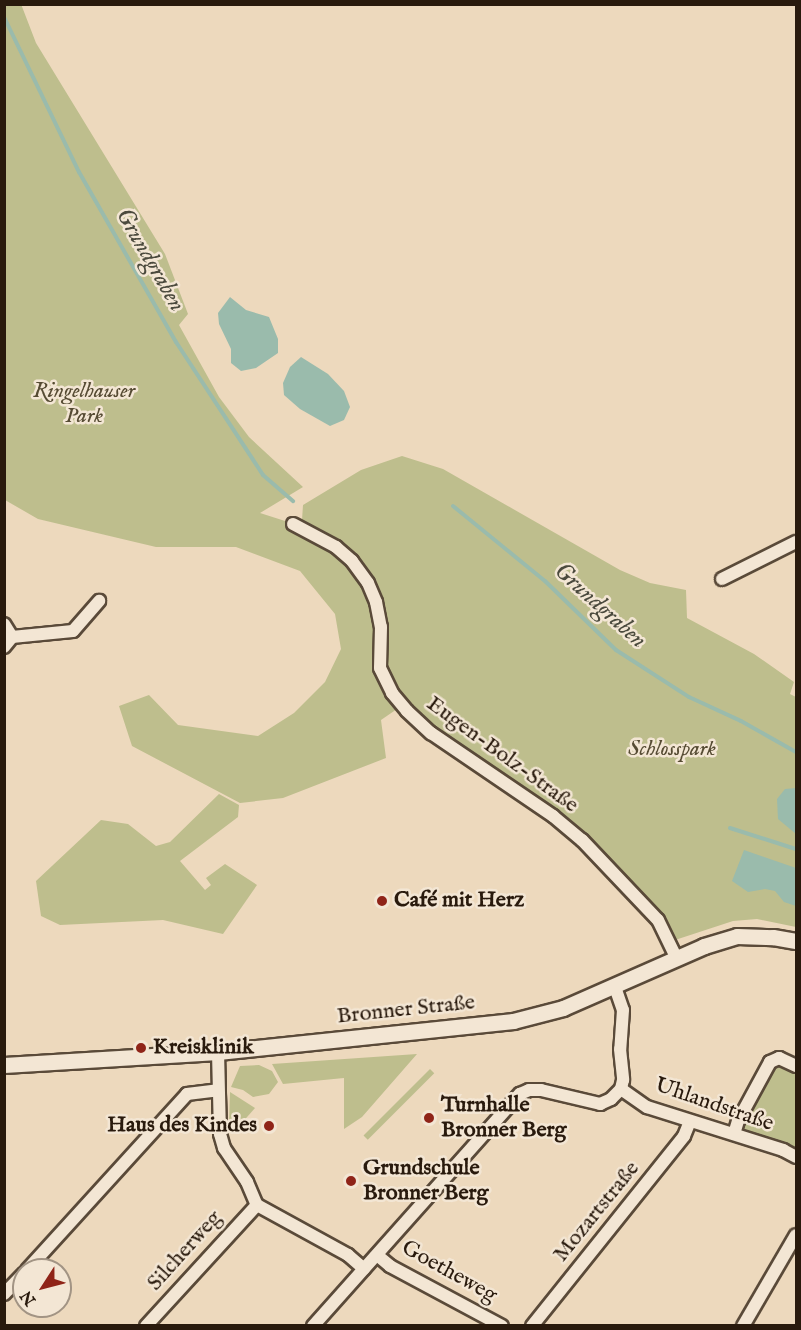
<!DOCTYPE html>
<html>
<head>
<meta charset="utf-8">
<style>
  body { margin:0 }
  #map { position:relative; width:801px; height:1330px; overflow:hidden; background:#edd9bd; font-family:"IM FELL English",serif }
  div>[style] { position:absolute }
  .green>* { inset:0; background:#bebe8d; transform-origin:0 0 }
  .water>* { inset:0; background:#9abbac }
  .stream>* { height:4px; margin:-2px; padding:0 2px; transform-origin:2px; border-radius:2px; background:#9abbac }
  .roads { filter:drop-shadow(2px 0 #5a4a39) drop-shadow(-2px 0 #5a4a39) drop-shadow(0 2px #5a4a39) drop-shadow(0 -2px #5a4a39) }
  .minor>* { height:12px; margin:-6px; padding:0 6px; transform-origin:6px; border-radius:6px; background:#f3e6d4 }
  .tertiary>* { height:15px; margin:-7.5px; padding:0 7.5px; transform-origin:7.5px; border-radius:7.5px; background:#f3e6d4 }
  .dots>* { width:16px; height:16px; translate:-50% -50%; box-sizing:border-box; border:3px solid #f3e6d4; border-radius:50% }
  span { translate:-50% -50%; white-space:nowrap; text-align:center; line-height:1.15; -webkit-text-stroke:5px #f3e6d4; paint-order:stroke }
  .park-label { font-size:22px; color:#564b33; font-style:italic }
  .street-label { font-size:22px; color:#291a0d }
  .poi-label { font-size:22px; color:#291a0d; font-weight:700 }
  .left { translate:0 -50%; text-align:left }
  .right { translate:-100% -50%; text-align:right }
  .water-label { font-size:24px; color:#4b4a3d; font-style:italic }
  .frame { position:absolute; inset:0; border:6px solid #291a0d; pointer-events:none }
  .north { position:absolute; left:12px; top:1258px; width:60px; height:60px; box-sizing:border-box; background:#f3e6d4; border:2px solid #a29484; border-radius:50%; rotate:234deg; font-size:16px; font-weight:700; line-height:24px; text-align:center; color:#291a0d }
  .north::after { content:''; display:block; margin:auto; width:21px; height:27px; background:#8f2418; clip-path:polygon(50% 0,100% 100%,50% 72%,0 100%) }
</style>
</head>
<body>
<div id="map">
  <div class="green">
    <div style="clip-path:polygon(21px 4px,36px 43px,165px 254px,188px 314px,179px 325px,219px 397px,249px 437px,303px 487px,260px 513px,307px 528px,302px 520px,303px 505px,361px 470px,402px 456px,443px 469px,620px 570px,650px 583px,686px 590px,687px 618px,754px 654px,794px 682px,790px 694px,796px 697px,796px 927px,757px 919px,733px 921px,672px 941px,583px 837px,433px 730px,395px 692px,397px 709px,381px 720px,386px 758px,283px 798px,240px 803px,132px 746px,119px 706px,149px 695px,178px 725px,258px 736px,294px 713px,325px 682px,341px 649px,335px 614px,300px 571px,236px 547px,156px 547px,38px 519px,5px 500px,4px 5px)"></div>
    <div style="clip-path:polygon(219px 794px,239px 805px,238px 817px,180px 861px,205px 890px,211px 885px,206px 878px,225px 864px,257px 885px,223px 934px,163px 920px,60px 925px,41px 916px,36px 881px,101px 820px,128px 824px,156px 846px,170px 842px)"></div>
    <div style="clip-path:polygon(417px 1054px,362px 1117px,344px 1129px,344px 1078px,283px 1084px,272px 1064px)"></div>
    <div style="clip-path:polygon(777px 1064px,796px 1071px,796px 1150px,745px 1132px,742px 1128px,771px 1069px)"></div>
    <div style="clip-path:polygon(259px 1065px,272px 1071px,278px 1082px,269px 1094px,253px 1097px,243px 1090px,231px 1087px,240px 1066px)"></div>
    <div style="left:430px;top:1069px;width:6px;height:94px;rotate:45deg"></div>
    <div style="clip-path:polygon(230px 1092px,255px 1108px,233px 1133px,229px 1124px)"></div>
  </div>
  <div class="water">
    <div style="clip-path:polygon(230px 297px,246px 310px,269px 317px,278px 339px,278px 353px,256px 368px,241px 371px,231px 363px,231px 349px,219px 324px,218px 313px)"></div>
    <div style="clip-path:polygon(301px 357px,328px 374px,344px 391px,350px 407px,344px 420px,330px 426px,300px 409px,284px 395px,283px 383px,290px 367px)"></div>
    <div style="clip-path:polygon(796px 788px,796px 834px,778px 819px,777px 799px,785px 789px)"></div>
    <div style="clip-path:polygon(744px 850px,796px 868px,796px 906px,784px 902px,775px 891px,765px 889px,748px 892px,732px 881px)"></div>
  </div>
  <div class="stream">
    <div style="left:4px;top:17px;width:172px;rotate:64.2deg"></div>
    <div style="left:79px;top:172px;width:196px;rotate:60.3deg"></div>
    <div style="left:176px;top:342px;width:159px;rotate:56.8deg"></div>
    <div style="left:263px;top:475px;width:40px;rotate:41deg"></div>
    <div style="left:453px;top:506px;width:119px;rotate:39.2deg"></div>
    <div style="left:545px;top:581px;width:99px;rotate:44.2deg"></div>
    <div style="left:616px;top:650px;width:87px;rotate:32.8deg"></div>
    <div style="left:689px;top:697px;width:57px;rotate:24.8deg"></div>
    <div style="left:741px;top:721px;width:63px;rotate:29.4deg"></div>
    <div style="left:730px;top:828px;width:69px;rotate:17.7deg"></div>
  </div>
  <div class="roads">
    <div class="minor">
      <div style="left:293px;top:524px;width:49px;rotate:28.1deg"></div>
      <div style="left:336px;top:547px;width:21px;rotate:41deg"></div>
      <div style="left:352px;top:561px;width:27px;rotate:54deg"></div>
      <div style="left:368px;top:583px;width:21px;rotate:67deg"></div>
      <div style="left:376px;top:602px;width:25px;rotate:79deg"></div>
      <div style="left:381px;top:627px;width:41px;rotate:91.4deg"></div>
      <div style="left:380px;top:668px;width:28px;rotate:64deg"></div>
      <div style="left:392px;top:693px;width:23px;rotate:50deg"></div>
      <div style="left:407px;top:711px;width:33px;rotate:43deg"></div>
      <div style="left:431px;top:733px;width:148px;rotate:34.2deg"></div>
      <div style="left:553px;top:816px;width:38px;rotate:40deg"></div>
      <div style="left:582px;top:840px;width:110px;rotate:46.5deg"></div>
      <div style="left:658px;top:920px;width:41px;rotate:64.1deg"></div>
      <div style="left:722px;top:579px;width:83px;rotate:-26.6deg"></div>
      <div style="left:4px;top:624px;width:15px;rotate:58deg"></div>
      <div style="left:4px;top:647px;width:13px;rotate:-51deg"></div>
      <div style="left:12px;top:637px;width:61px;rotate:-5.6deg"></div>
      <div style="left:73px;top:631px;width:40px;rotate:-49deg"></div>
      <div style="left:615px;top:987px;width:24px;rotate:71deg"></div>
      <div style="left:623px;top:1010px;width:39px;rotate:94deg"></div>
      <div style="left:620px;top:1049px;width:31px;rotate:84deg"></div>
      <div style="left:623px;top:1080px;width:9px;rotate:103deg"></div>
      <div style="left:621px;top:1089px;width:32px;rotate:35deg"></div>
      <div style="left:647px;top:1107px;width:143px;rotate:17.5deg"></div>
      <div style="left:783px;top:1150px;width:15px;rotate:28deg"></div>
      <div style="left:218px;top:1052px;width:82px;rotate:88.6deg"></div>
      <div style="left:220px;top:1134px;width:15px;rotate:74deg"></div>
      <div style="left:224px;top:1148px;width:41px;rotate:55.9deg"></div>
      <div style="left:247px;top:1182px;width:25px;rotate:67deg"></div>
      <div style="left:257px;top:1205px;width:104px;rotate:28.8deg"></div>
      <div style="left:348px;top:1255px;width:21px;rotate:41deg"></div>
      <div style="left:734px;top:1134px;width:14px;rotate:-73deg"></div>
      <div style="left:738px;top:1121px;width:67px;rotate:-61.5deg"></div>
      <div style="left:770px;top:1062px;width:10px;rotate:-24deg"></div>
      <div style="left:779px;top:1058px;width:19px;rotate:25deg"></div>
      <div style="left:377px;top:1255px;width:17px;rotate:40deg"></div>
      <div style="left:390px;top:1266px;width:127px;rotate:28.2deg"></div>
      <div style="left:27px;top:1270px;width:238px;rotate:-47.7deg"></div>
      <div style="left:187px;top:1094px;width:31px;rotate:-7deg"></div>
      <div style="left:4px;top:1294px;width:29px;rotate:-46deg"></div>
      <div style="left:146px;top:1326px;width:164px;rotate:-47.5deg"></div>
      <div style="left:313px;top:1326px;width:311px;rotate:-48.3deg"></div>
      <div style="left:520px;top:1094px;width:10px;rotate:-24deg"></div>
      <div style="left:529px;top:1090px;width:12px"></div>
      <div style="left:541px;top:1090px;width:61px;rotate:13.3deg"></div>
      <div style="left:600px;top:1104px;width:12px;rotate:-24deg"></div>
      <div style="left:611px;top:1099px;width:14px;rotate:-45deg"></div>
      <div style="left:532px;top:1326px;width:243px;rotate:-51.3deg"></div>
      <div style="left:684px;top:1136px;width:16px;rotate:-68deg"></div>
      <div style="left:743px;top:1326px;width:105px;rotate:-59.8deg"></div>
    </div>
    <div class="tertiary">
      <div style="left:4px;top:1065px;width:214px;rotate:-3.5deg"></div>
      <div style="left:218px;top:1052px;width:297px;rotate:-6deg"></div>
      <div style="left:513px;top:1021px;width:52px;rotate:-14.6deg"></div>
      <div style="left:563px;top:1008px;width:154px;rotate:-23.7deg"></div>
      <div style="left:704px;top:946px;width:34px;rotate:-17deg"></div>
      <div style="left:737px;top:936px;width:36px;rotate:2deg"></div>
      <div style="left:773px;top:937px;width:23px;rotate:10deg"></div>
    </div>
  </div>
  <div class="dots">
    <div style="left:382px;top:901px;background:#8f2418"></div>
    <div style="left:141px;top:1048px;background:#8f2418"></div>
    <div style="left:429px;top:1118px;background:#8f2418"></div>
    <div style="left:269px;top:1126px;background:#8f2418"></div>
    <div style="left:351px;top:1181px;background:#8f2418"></div>
  </div>
  <div class="park-label">
    <span style="left:84px;top:404px">Ringelhauser<br>Park</span>
    <span style="left:672px;top:750px">Schlosspark</span>
  </div>
  <div class="street-label">
    <span style="left:502px;top:755px;rotate:36deg">Eugen-Bolz-Straße</span>
    <span style="left:406px;top:1010px;rotate:-6deg">Bronner Straße</span>
    <span style="left:714px;top:1105px;rotate:19deg">Uhlandstraße</span>
    <span style="left:597px;top:1212px;rotate:-51deg">Mozartstraße</span>
    <span style="left:185px;top:1251px;rotate:-48deg">Silcherweg</span>
    <span style="left:449px;top:1272px;rotate:29deg">Goetheweg</span>
  </div>
  <div class="poi-label">
    <span class="left" style="left:394px;top:901px">Café mit Herz</span>
    <span class="left" style="left:153px;top:1048px">Kreisklinik</span>
    <span class="left" style="left:441px;top:1118px">Turnhalle<br>Bronner Berg</span>
    <span class="right" style="left:257px;top:1126px">Haus des Kindes</span>
    <span class="left" style="left:363px;top:1181px">Grundschule<br>Bronner Berg</span>
  </div>
  <div class="water-label">
    <span style="left:150px;top:260px;rotate:60deg">Grundgraben</span>
    <span style="left:600px;top:606px;rotate:42deg">Grundgraben</span>
  </div>
  <div class="frame"></div>
  <div class="north">N</div>
</div>
</body>
</html>
